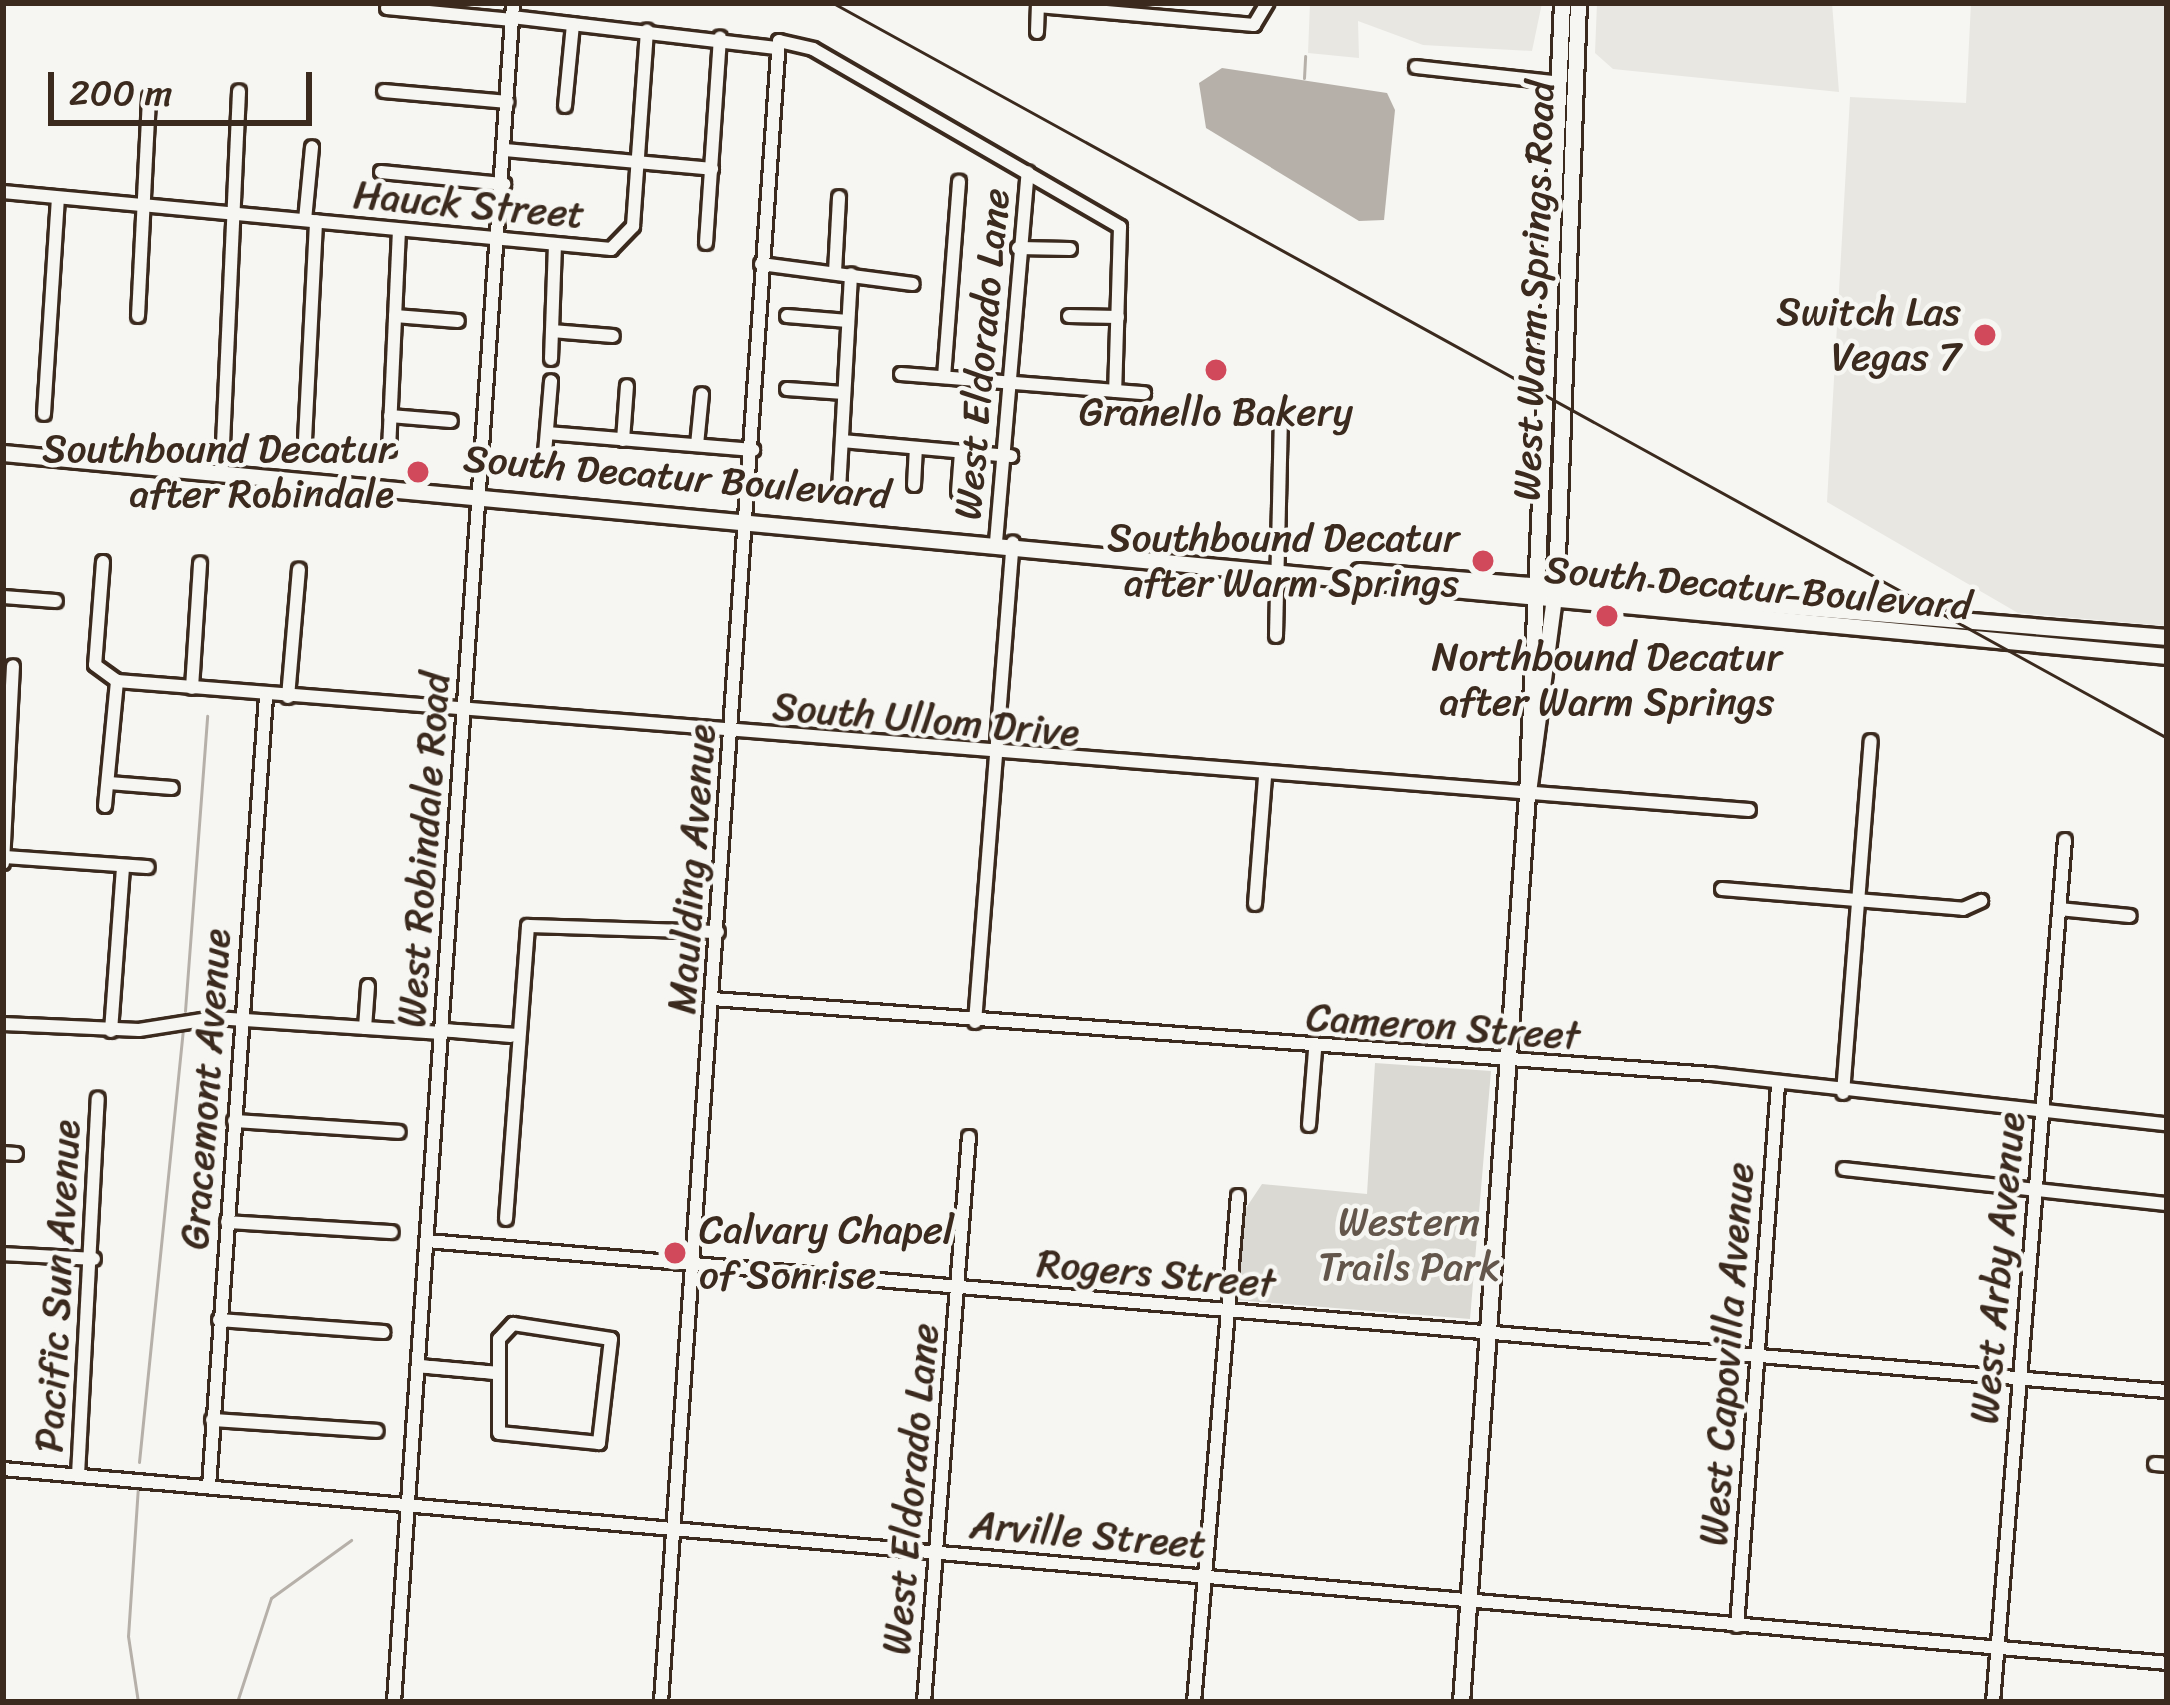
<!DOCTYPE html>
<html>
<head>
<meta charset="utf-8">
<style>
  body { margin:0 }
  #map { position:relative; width:2170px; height:1705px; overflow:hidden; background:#f6f6f2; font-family:Sriracha,sans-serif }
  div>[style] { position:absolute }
  .built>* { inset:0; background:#e8e7e2 }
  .green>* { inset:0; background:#dad9d3 }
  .water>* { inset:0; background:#b6b0a9 }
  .stream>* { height:3px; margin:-1.5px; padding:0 1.5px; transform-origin:1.5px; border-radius:1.5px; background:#b6b0a9 }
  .roads { filter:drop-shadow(3px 0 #3b2a1e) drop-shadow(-3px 0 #3b2a1e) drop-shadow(0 3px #3b2a1e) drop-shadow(0 -3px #3b2a1e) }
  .minor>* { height:12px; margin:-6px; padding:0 6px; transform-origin:6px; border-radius:6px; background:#f6f6f2 }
  .major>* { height:15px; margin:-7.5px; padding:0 7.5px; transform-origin:7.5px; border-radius:7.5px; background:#f6f6f2 }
  .rail>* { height:3px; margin:-1.5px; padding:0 1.5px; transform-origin:1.5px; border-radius:1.5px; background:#3b2a1e }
  .dots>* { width:33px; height:33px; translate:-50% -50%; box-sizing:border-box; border:6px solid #f6f6f2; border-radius:50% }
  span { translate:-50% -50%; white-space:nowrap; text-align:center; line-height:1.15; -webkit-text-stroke:9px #f6f6f2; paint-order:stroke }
  .street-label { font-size:39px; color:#3b2a1e }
  .poi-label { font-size:39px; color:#3b2a1e }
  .right { translate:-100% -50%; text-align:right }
  .left { translate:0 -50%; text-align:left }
  .park-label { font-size:39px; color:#63564b }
  .frame { position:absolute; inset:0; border:6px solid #3b2a1e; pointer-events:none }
  .scale { position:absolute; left:48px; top:72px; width:264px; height:54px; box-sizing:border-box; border:6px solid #3b2a1e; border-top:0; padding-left:15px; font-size:36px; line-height:42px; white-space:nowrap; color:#3b2a1e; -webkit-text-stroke:9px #f6f6f2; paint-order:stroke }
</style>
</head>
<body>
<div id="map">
  <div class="built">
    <div style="clip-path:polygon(1310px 3px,1542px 3px,1532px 51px,1423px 45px,1358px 21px,1359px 58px,1308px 53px)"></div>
    <div style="clip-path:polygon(1597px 3px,1832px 3px,1839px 92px,1613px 69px,1595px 53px)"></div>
    <div style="clip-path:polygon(1971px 3px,2167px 3px,2167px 626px,2018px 613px,1827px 502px,1850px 97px,1966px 103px)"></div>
  </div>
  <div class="green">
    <div style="clip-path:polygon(1375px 1063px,1491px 1071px,1470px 1319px,1235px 1300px,1240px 1217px,1262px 1184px,1367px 1194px)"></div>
  </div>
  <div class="water">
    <div style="clip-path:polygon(1222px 68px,1387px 93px,1395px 110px,1384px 220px,1359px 221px,1206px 128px,1199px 83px)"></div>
  </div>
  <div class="stream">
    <div style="left:1304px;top:78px;width:22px;rotate:-87deg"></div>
    <div style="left:185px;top:1011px;width:296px;rotate:-85.7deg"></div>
    <div style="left:139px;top:1462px;width:433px;rotate:-84.2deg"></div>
    <div style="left:138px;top:1486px;width:150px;rotate:93.8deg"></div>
    <div style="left:128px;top:1636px;width:67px;rotate:81.4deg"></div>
    <div style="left:237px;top:1702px;width:109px;rotate:-71.9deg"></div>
    <div style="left:271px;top:1598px;width:99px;rotate:-35.9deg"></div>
  </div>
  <div class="roads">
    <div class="minor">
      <div style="left:1038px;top:6px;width:217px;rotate:5deg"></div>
      <div style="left:1254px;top:25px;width:26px;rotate:-59deg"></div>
      <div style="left:387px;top:8px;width:126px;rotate:5.5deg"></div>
      <div style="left:512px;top:17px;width:266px;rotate:6.7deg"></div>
      <div style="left:1037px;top:32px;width:29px;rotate:-88deg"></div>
      <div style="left:1416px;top:67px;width:145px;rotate:6.3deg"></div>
      <div style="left:384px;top:91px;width:124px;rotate:5.1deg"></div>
      <div style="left:565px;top:106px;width:82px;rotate:-84.4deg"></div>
      <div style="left:505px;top:150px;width:208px;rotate:5.2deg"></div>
      <div style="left:381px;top:172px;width:124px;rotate:5.6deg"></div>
      <div style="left:3px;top:192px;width:611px;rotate:5.36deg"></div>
      <div style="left:611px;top:249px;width:32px;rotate:-46deg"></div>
      <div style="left:633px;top:226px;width:196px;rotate:-85.9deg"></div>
      <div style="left:305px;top:220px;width:73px;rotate:-84.5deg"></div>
      <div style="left:706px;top:243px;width:206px;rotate:-86.1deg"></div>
      <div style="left:1018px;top:248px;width:52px;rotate:1.1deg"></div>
      <div style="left:761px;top:264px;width:153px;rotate:7.5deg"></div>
      <div style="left:835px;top:272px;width:75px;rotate:-86.9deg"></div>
      <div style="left:138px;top:316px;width:219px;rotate:-87.1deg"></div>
      <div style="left:395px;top:316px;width:63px;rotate:4.5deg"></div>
      <div style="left:787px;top:316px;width:61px;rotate:4.7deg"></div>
      <div style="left:1069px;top:316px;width:49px;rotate:1.2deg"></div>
      <div style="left:552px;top:331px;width:61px;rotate:4.7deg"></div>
      <div style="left:551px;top:359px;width:115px;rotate:-88deg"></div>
      <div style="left:901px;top:374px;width:244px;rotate:4.5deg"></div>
      <div style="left:944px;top:377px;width:196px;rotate:-85.6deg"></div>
      <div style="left:787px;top:389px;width:57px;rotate:4deg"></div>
      <div style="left:44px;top:414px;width:216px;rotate:-86.3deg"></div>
      <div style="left:390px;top:416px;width:61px;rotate:4.7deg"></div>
      <div style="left:547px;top:433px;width:207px;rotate:4.7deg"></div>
      <div style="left:305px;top:440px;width:219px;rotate:-87.1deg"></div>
      <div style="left:623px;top:440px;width:54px;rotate:-85.8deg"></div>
      <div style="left:842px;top:441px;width:170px;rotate:5.1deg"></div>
      <div style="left:697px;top:445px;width:51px;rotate:-84.4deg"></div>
      <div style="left:389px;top:450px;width:219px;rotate:-87.4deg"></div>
      <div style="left:544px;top:465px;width:84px;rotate:-85.2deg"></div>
      <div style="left:222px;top:466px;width:375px;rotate:-87.4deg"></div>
      <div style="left:914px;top:485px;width:37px;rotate:-87deg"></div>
      <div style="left:839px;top:490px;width:216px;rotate:-86.8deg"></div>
      <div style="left:958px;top:492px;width:40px;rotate:-85.7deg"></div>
      <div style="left:996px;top:542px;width:371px;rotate:-85.1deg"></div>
      <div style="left:103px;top:562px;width:103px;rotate:94.4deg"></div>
      <div style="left:95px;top:665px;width:27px;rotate:36deg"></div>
      <div style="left:117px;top:681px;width:1637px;rotate:4.52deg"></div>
      <div style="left:3px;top:597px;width:53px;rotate:4.3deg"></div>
      <div style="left:1276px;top:636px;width:217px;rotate:-88.7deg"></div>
      <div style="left:192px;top:688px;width:125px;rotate:-86.3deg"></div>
      <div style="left:288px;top:697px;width:128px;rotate:-85.1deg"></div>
      <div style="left:109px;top:783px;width:63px;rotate:4.5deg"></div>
      <div style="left:105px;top:806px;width:126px;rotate:-84.5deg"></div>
      <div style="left:4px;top:857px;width:144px;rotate:4deg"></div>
      <div style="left:3px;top:863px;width:197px;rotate:-87.1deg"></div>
      <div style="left:1722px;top:889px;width:242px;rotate:4.7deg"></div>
      <div style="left:1963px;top:909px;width:20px;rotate:-24deg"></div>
      <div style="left:1255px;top:904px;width:127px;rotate:-85.5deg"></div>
      <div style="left:2059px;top:909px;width:71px;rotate:5.6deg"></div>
      <div style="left:713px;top:999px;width:1001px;rotate:4.3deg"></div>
      <div style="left:1711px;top:1074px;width:459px;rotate:6.3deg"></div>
      <div style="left:975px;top:1022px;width:481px;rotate:-85.5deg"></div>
      <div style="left:3px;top:1024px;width:136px;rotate:2.5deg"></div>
      <div style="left:139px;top:1030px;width:77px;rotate:-9deg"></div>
      <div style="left:215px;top:1018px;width:227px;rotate:3.8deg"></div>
      <div style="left:365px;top:1028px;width:42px;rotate:-85.9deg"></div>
      <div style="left:442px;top:1030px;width:76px;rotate:3.8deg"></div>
      <div style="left:442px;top:1030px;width:69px;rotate:5deg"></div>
      <div style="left:111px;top:1031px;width:164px;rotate:-85.8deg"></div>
      <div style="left:1843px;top:1093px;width:353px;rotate:-85.5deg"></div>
      <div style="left:234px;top:1121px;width:165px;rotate:3.8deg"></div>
      <div style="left:1309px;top:1125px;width:75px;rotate:-85.4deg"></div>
      <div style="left:3px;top:1153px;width:13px;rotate:4deg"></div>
      <div style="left:1844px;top:1169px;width:325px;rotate:6.2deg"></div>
      <div style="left:506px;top:1219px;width:294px;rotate:-85.7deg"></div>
      <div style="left:528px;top:926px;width:190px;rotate:1.8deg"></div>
      <div style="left:227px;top:1222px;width:165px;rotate:3.5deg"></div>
      <div style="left:427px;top:1241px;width:1746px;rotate:4.93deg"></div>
      <div style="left:3px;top:1254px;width:91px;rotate:3.1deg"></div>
      <div style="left:219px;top:1320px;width:165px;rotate:4.2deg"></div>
      <div style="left:513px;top:1324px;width:99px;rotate:8.7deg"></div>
      <div style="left:611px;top:1339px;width:105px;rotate:96.6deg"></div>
      <div style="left:599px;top:1443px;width:100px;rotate:-174.3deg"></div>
      <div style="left:499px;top:1433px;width:94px;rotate:-90deg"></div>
      <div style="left:499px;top:1339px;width:21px;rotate:-47deg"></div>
      <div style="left:418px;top:1366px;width:79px;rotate:5.1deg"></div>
      <div style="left:418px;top:1366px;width:79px;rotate:5.1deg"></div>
      <div style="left:212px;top:1420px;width:165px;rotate:3.8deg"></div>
      <div style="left:2155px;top:1464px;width:12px;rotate:5deg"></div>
      <div style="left:3px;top:1469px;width:2173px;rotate:5.12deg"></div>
      <div style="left:78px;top:1475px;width:377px;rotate:-87deg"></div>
      <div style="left:209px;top:1486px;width:792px;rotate:-85.87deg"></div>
      <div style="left:1737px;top:1626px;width:542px;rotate:-85.66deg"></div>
      <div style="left:394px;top:1702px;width:1703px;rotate:-85.99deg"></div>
      <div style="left:661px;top:1702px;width:1665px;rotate:-85.94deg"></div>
      <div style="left:779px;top:41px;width:35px;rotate:13deg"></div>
      <div style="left:813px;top:49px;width:355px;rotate:30.1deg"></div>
      <div style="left:1120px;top:227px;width:164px;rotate:91.7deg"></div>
      <div style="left:924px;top:1702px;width:567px;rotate:-85.45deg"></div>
      <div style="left:1194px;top:1702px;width:508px;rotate:-85.03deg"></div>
      <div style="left:1993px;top:1702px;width:865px;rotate:-85.23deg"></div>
    </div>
    <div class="major">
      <div style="left:3px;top:453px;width:2174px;rotate:5.36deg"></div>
      <div style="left:1359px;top:571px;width:811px;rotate:4.67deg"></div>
      <div style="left:1528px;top:792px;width:213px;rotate:-82.4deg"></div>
      <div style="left:1556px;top:581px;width:578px;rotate:-87.82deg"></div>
      <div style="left:1461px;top:1702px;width:909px;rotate:-85.84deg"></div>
      <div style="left:1527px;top:795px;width:793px;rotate:-87.47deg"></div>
    </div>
  </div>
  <div class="rail">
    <div style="left:833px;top:3px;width:1523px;rotate:28.85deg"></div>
  </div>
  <div class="dots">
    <div style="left:1985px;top:335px;background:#d1495b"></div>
    <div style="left:1216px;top:370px;background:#d1495b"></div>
    <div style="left:418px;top:472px;background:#d1495b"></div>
    <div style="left:1483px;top:561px;background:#d1495b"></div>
    <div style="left:1607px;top:616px;background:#d1495b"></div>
    <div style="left:675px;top:1253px;background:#d1495b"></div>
  </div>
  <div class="street-label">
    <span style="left:469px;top:205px;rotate:5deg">Hauck Street</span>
    <span style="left:1534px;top:291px;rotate:-88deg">West Warm Springs Road</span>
    <span style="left:982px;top:354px;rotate:-85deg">West Eldorado Lane</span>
    <span style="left:677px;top:477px;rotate:5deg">South Decatur Boulevard</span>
    <span style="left:1758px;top:588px;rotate:5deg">South Decatur Boulevard</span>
    <span style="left:926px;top:720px;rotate:5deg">South Ullom Drive</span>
    <span style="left:424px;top:850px;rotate:-86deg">West Robindale Road</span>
    <span style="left:692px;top:869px;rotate:-86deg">Maulding Avenue</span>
    <span style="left:1443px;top:1027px;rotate:4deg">Cameron Street</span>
    <span style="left:206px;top:1089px;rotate:-86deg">Gracemont Avenue</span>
    <span style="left:1998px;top:1268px;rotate:-85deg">West Arby Avenue</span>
    <span style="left:1156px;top:1274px;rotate:5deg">Rogers Street</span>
    <span style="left:58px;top:1286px;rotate:-87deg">Pacific Sun Avenue</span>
    <span style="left:1727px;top:1354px;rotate:-86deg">West Capovilla Avenue</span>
    <span style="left:911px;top:1489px;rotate:-85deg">West Eldorado Lane</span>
    <span style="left:1088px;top:1535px;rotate:5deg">Arville Street</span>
  </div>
  <div class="poi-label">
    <span class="right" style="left:1961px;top:335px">Switch Las<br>Vegas 7</span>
    <span style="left:1216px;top:412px">Granello Bakery</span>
    <span class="right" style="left:394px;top:472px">Southbound Decatur<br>after Robindale</span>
    <span class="right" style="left:1459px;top:561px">Southbound Decatur<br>after Warm Springs</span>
    <span style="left:1607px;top:680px">Northbound Decatur<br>after Warm Springs</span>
    <span class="left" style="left:699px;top:1253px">Calvary Chapel<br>of Sonrise</span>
  </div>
  <div class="park-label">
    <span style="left:1409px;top:1245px">Western<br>Trails Park</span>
  </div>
  <div class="frame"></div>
  <div class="scale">200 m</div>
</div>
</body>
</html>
